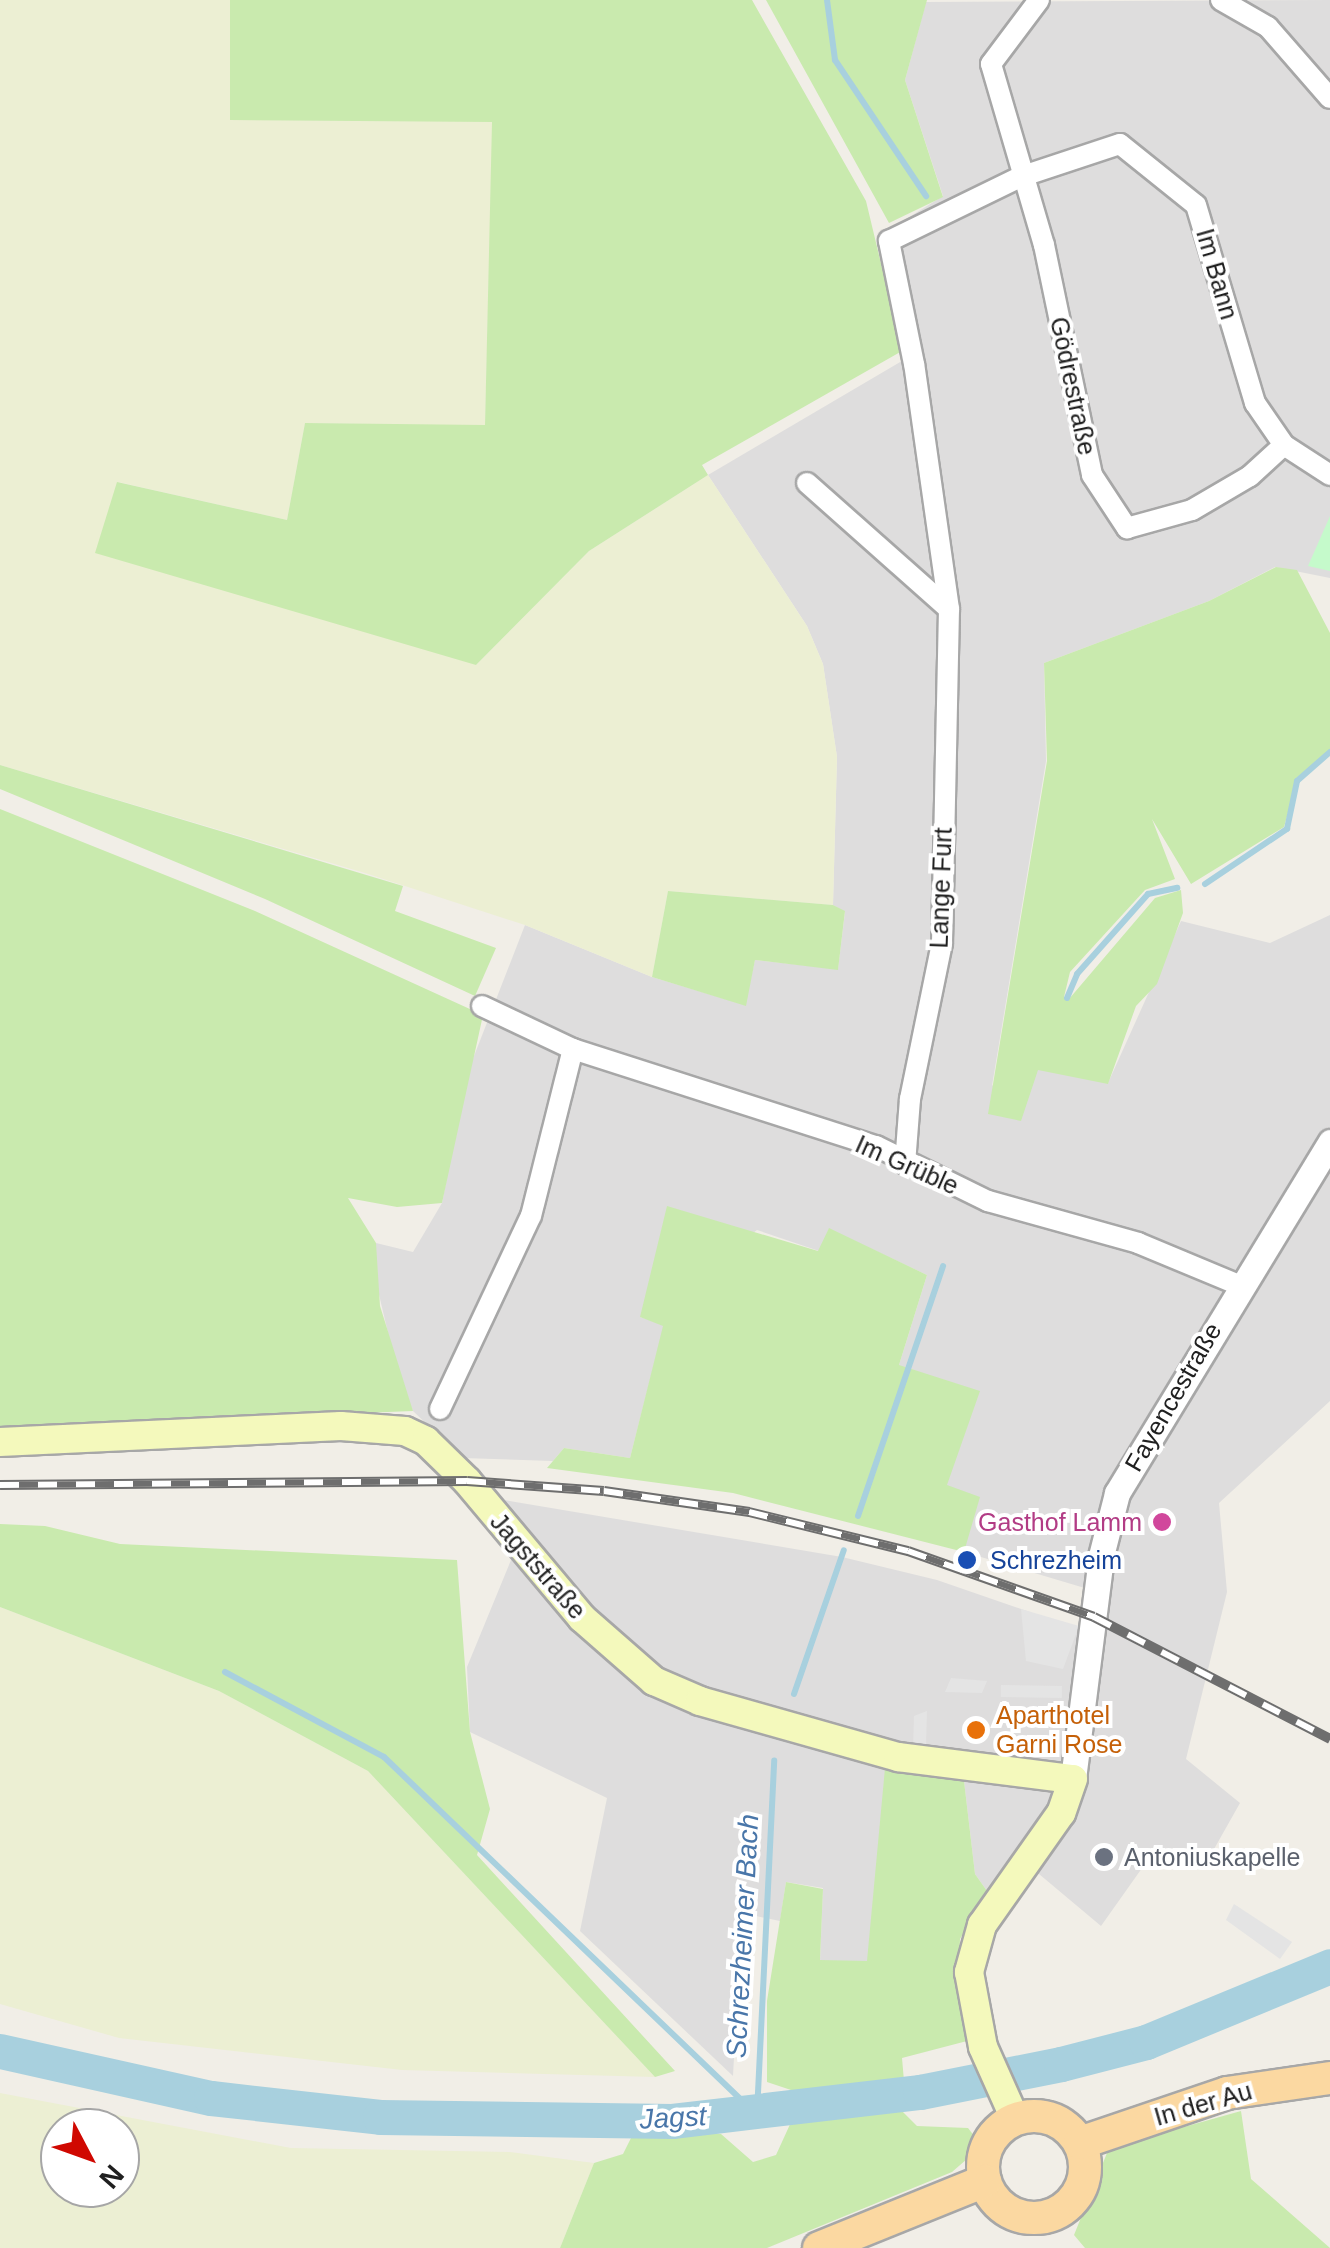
<!DOCTYPE html>
<html>
<head>
<meta charset="utf-8">
<style>
  body { margin:0 }
  #map { position:relative; width:1330px; height:2248px; overflow:hidden; background:#f1eee7; font-family:Helvetica,sans-serif }
  div>[style] { position:absolute }
  .residential>* { inset:0; background:#dedddd }
  .farmland>* { inset:0; background:#ecefd3 }
  .grass>* { inset:0; background:#c9eaae }
  .park>* { inset:0; background:#c5facb }
  .parking>* { inset:0; background:#e4e4e4; transform-origin:0 0 }
  .stream>* { height:6px; margin:-3px; padding:0 3px; transform-origin:3px; border-radius:3px; background:#a8d0de }
  .river>* { height:35px; margin:-17.5px; padding:0 17.5px; transform-origin:17.5px; border-radius:17.5px; background:#a8d0de }
  .roads { filter:drop-shadow(2px 0 #a7a7a7) drop-shadow(-2px 0 #a7a7a7) drop-shadow(0 2px #a7a7a7) drop-shadow(0 -2px #a7a7a7) }
  .minor>* { height:20px; margin:-10px; padding:0 10px; transform-origin:10px; border-radius:10px; background:#fff }
  .tertiary>* { height:25px; margin:-12.5px; padding:0 12.5px; transform-origin:12.5px; border-radius:12.5px; background:#fff }
  .secondary>* { height:28px; margin:-14px; padding:0 14px; transform-origin:14px; border-radius:14px; background:#f4f9bc }
  .primary>* { height:32px; margin:-16px; padding:0 16px; transform-origin:16px; border-radius:16px; background:#fbd8a1 }
  .primary>.ring { margin:-16px; padding:0; box-sizing:content-box; background:none; border:32px solid #fbd8a1; border-radius:50% }
  .rail>* { height:10px; margin-top:-5px; transform-origin:0; background:repeating-linear-gradient(90deg,#fff 0 19px,#6e6e6e 0 38px); box-sizing:border-box; border-block:2px solid #6e6e6e }
  .dots>* { width:28px; height:28px; translate:-50% -50%; box-sizing:border-box; border:5px solid #fff; border-radius:50% }
  span { translate:-50% -50%; white-space:nowrap; text-align:center; line-height:1.15; -webkit-text-stroke:8px #fff; paint-order:stroke }
  .street-label { font-size:25px; color:#202020 }
  .hotel-label { font-size:25px; color:#b23c85 }
  .right { translate:-100% -50%; text-align:right }
  .transit-label { font-size:25px; color:#164399 }
  .left { translate:0 -50%; text-align:left }
  .food-label { font-size:25px; color:#c56008 }
  .worship-label { font-size:25px; color:#5b616d }
  .water-label { font-size:28px; color:#4976a9; font-style:italic }
  .north { position:absolute; left:40px; top:2108px; width:100px; height:100px; box-sizing:border-box; background:#fff; border:2px solid #a6a6a6; border-radius:50%; rotate:131deg; font-size:28px; font-weight:700; line-height:40px; text-align:center; color:#202020 }
  .north::after { content:''; display:block; margin:auto; width:35px; height:45px; background:#d00801; clip-path:polygon(50% 0,100% 100%,50% 72%,0 100%) }
</style>
</head>
<body>
<div id="map">
  <div class="residential">
    <div style="clip-path:polygon(1330px 0,1330px 578px,1275px 567px,1209px 601px,1044px 663px,1046px 761px,992px 1086px,1024px 1054px,1108px 1083px,1181px 921px,1270px 943px,1330px 915px,1330px 1401px,1219px 1503px,1227px 1592px,1186px 1759px,1240px 1803px,1209px 1858px,1152px 1854px,1101px 1926px,1039px 1874px,987px 1891px,975px 1874px,964px 1781px,867px 1961px,820px 1961px,823px 1888px,786px 1882px,780px 1921px,742px 1913px,733px 2076px,580px 1931px,607px 1798px,470px 1732px,467px 1667px,511px 1560px,528px 1538px,492px 1498px,842px 1557px,937px 1580px,1085px 1631px,1088px 1589px,964px 1552px,967px 1538px,899px 1365px,927px 1275px,829px 1229px,819px 1251px,757px 1230px,640px 1317px,664px 1325px,630px 1458px,564px 1448px,553px 1461px,462px 1458px,413px 1411px,400px 1384px,373px 1269px,376px 1243px,413px 1252px,442px 1203px,467px 1074px,525px 925px,652px 977px,745px 1005px,755px 960px,838px 969px,845px 912px,833px 905px,837px 757px,823px 664px,807px 626px,708px 475px,907px 358px,882px 234px,943px 196px,905px 80px,926px 2px)"></div>
  </div>
  <div class="farmland">
    <div style="clip-path:polygon(0 0,230px 0,231px 120px,493px 121px,485px 426px,305px 423px,287px 520px,118px 482px,476px 665px,589px 551px,708px 475px,807px 626px,823px 664px,837px 757px,833px 905px,668px 891px,652px 977px,525px 925px,365px 873px,0 765px)"></div>
    <div style="clip-path:polygon(0 1607px,219px 1691px,368px 1771px,655px 2077px,402px 2070px,119px 2038px,0 2004px)"></div>
    <div style="clip-path:polygon(evenodd,0 2093px,291px 2148px,510px 2152px,594px 2163px,560px 2248px,0 2248px,0 2093px,60px 2128px,120px 2128px,120px 2188px,60px 2188px,60px 2128px)"></div>
  </div>
  <div class="grass">
    <div style="clip-path:polygon(230px 0,752px 0,866px 201px,902px 351px,702px 465px,708px 475px,589px 551px,476px 665px,95px 553px,117px 482px,287px 520px,305px 423px,485px 425px,492px 122px,230px 120px)"></div>
    <div style="clip-path:polygon(766px 0,927px 0,905px 80px,943px 197px,889px 223px)"></div>
    <div style="clip-path:polygon(1276px 567px,1297px 570px,1330px 633px,1330px 752px,1297px 781px,1284px 827px,1191px 884px,1152px 819px,1175px 879px,1145px 890px,1070px 972px,1064px 997px,1069px 999px,1155px 898px,1181px 890px,1183px 913px,1157px 984px,1136px 1006px,1108px 1084px,1038px 1070px,1021px 1121px,988px 1114px,1047px 761px,1044px 663px,1209px 601px)"></div>
    <div style="clip-path:polygon(0 765px,403px 886px,395px 911px,496px 948px,475px 996px,265px 899px,0 789px)"></div>
    <div style="clip-path:polygon(0 809px,255px 911px,483px 1015px,442px 1203px,397px 1207px,348px 1198px,376px 1243px,380px 1306px,413px 1411px,0 1427px)"></div>
    <div style="clip-path:polygon(668px 891px,833px 905px,845px 911px,838px 970px,755px 960px,746px 1006px,652px 977px)"></div>
    <div style="clip-path:polygon(667px 1206px,818px 1251px,829px 1228px,927px 1275px,899px 1365px,980px 1391px,947px 1485px,980px 1497px,964px 1552px,733px 1493px,547px 1468px,564px 1448px,630px 1458px,663px 1326px,640px 1317px)"></div>
    <div style="clip-path:polygon(0 1524px,45px 1526px,120px 1544px,457px 1560px,470px 1732px,490px 1809px,477px 1855px,675px 2071px,655px 2077px,368px 1771px,219px 1691px,0 1607px)"></div>
    <div style="clip-path:polygon(885px 1768px,964px 1781px,975px 1874px,987px 1891px,960px 1939px,958px 1993px,967px 2041px,902px 2058px,904px 2081px,806px 2095px,767px 2082px,767px 2001px,786px 1882px,823px 1889px,820px 1960px,867px 1961px)"></div>
    <div style="clip-path:polygon(902px 2111px,917px 2126px,968px 2128px,982px 2146px,952px 2172px,767px 2248px,560px 2248px,594px 2163px,623px 2154px,637px 2126px,721px 2134px,753px 2162px,776px 2155px,792px 2120px)"></div>
    <div style="clip-path:polygon(1241px 2111px,1251px 2179px,1330px 2248px,1085px 2248px,1074px 2235px,1109px 2148px)"></div>
  </div>
  <div class="park">
    <div style="clip-path:polygon(1330px 516px,1330px 571px,1308px 566px)"></div>
  </div>
  <div class="parking">
    <div style="clip-path:polygon(1021px 1609px,1079px 1626px,1063px 1669px,1026px 1661px)"></div>
    <div style="clip-path:polygon(951px 1678px,987px 1681px,982px 1693px,945px 1692px)"></div>
    <div style="left:1001px;top:1685px;width:61px;height:12px;rotate:1deg"></div>
    <div style="clip-path:polygon(927px 1711px,926px 1745px,913px 1748px,914px 1716px)"></div>
    <div style="clip-path:polygon(1234px 1904px,1292px 1942px,1280px 1959px,1226px 1920px)"></div>
  </div>
  <div class="stream">
    <div style="left:827px;top:0;width:61px;rotate:82.4deg"></div>
    <div style="left:835px;top:60px;width:164px;rotate:56.2deg"></div>
    <div style="left:1205px;top:884px;width:99px;rotate:-33.9deg"></div>
    <div style="left:1287px;top:829px;width:49px;rotate:-78.2deg"></div>
    <div style="left:1297px;top:781px;width:44px;rotate:-41.3deg"></div>
    <div style="left:1067px;top:998px;width:26px;rotate:-67deg"></div>
    <div style="left:1077px;top:974px;width:107px;rotate:-48.4deg"></div>
    <div style="left:1148px;top:894px;width:30px;rotate:-12deg"></div>
    <div style="left:858px;top:1516px;width:264px;rotate:-71.2deg"></div>
    <div style="left:225px;top:1672px;width:180px;rotate:28.1deg"></div>
    <div style="left:384px;top:1757px;width:517px;rotate:43.82deg"></div>
    <div style="left:794px;top:1694px;width:152px;rotate:-70.9deg"></div>
    <div style="left:757px;top:2113px;width:353px;rotate:-87.2deg"></div>
  </div>
  <div class="river">
    <div style="left:0;top:2051px;width:216px;rotate:12.6deg"></div>
    <div style="left:211px;top:2098px;width:170px;rotate:6.4deg"></div>
    <div style="left:380px;top:2117px;width:292px;rotate:0.8deg"></div>
    <div style="left:672px;top:2121px;width:250px;rotate:-6.7deg"></div>
    <div style="left:920px;top:2092px;width:144px;rotate:-11.2deg"></div>
    <div style="left:1061px;top:2064px;width:88px;rotate:-14.5deg"></div>
    <div style="left:1146px;top:2042px;width:199px;rotate:-22.4deg"></div>
  </div>
  <div class="roads">
    <div class="minor">
      <div style="left:1039px;top:0;width:80px;rotate:126.9deg"></div>
      <div style="left:991px;top:64px;width:189px;rotate:73.7deg"></div>
      <div style="left:1044px;top:245px;width:235px;rotate:78.2deg"></div>
      <div style="left:1092px;top:475px;width:64px;rotate:56.6deg"></div>
      <div style="left:1127px;top:528px;width:67px;rotate:-15.5deg"></div>
      <div style="left:1192px;top:510px;width:67px;rotate:-30.4deg"></div>
      <div style="left:1250px;top:476px;width:46px;rotate:-42.4deg"></div>
      <div style="left:1221px;top:0;width:54px;rotate:29.9deg"></div>
      <div style="left:1268px;top:27px;width:94px;rotate:48.9deg"></div>
      <div style="left:807px;top:483px;width:190px;rotate:41.6deg"></div>
      <div style="left:482px;top:1006px;width:101px;rotate:25.3deg"></div>
      <div style="left:573px;top:1049px;width:318px;rotate:17.8deg"></div>
      <div style="left:876px;top:1146px;width:125px;rotate:26.2deg"></div>
      <div style="left:988px;top:1201px;width:156px;rotate:15.6deg"></div>
      <div style="left:1138px;top:1243px;width:109px;rotate:22.6deg"></div>
      <div style="left:905px;top:1164px;width:65px;rotate:-85.6deg"></div>
      <div style="left:910px;top:1099px;width:159px;rotate:-78.4deg"></div>
      <div style="left:942px;top:943px;width:334px;rotate:-88.8deg"></div>
      <div style="left:949px;top:609px;width:247px;rotate:-98.1deg"></div>
      <div style="left:914px;top:364px;width:126px;rotate:-101.5deg"></div>
      <div style="left:889px;top:241px;width:146px;rotate:-26deg"></div>
      <div style="left:1020px;top:177px;width:105px;rotate:-18.3deg"></div>
      <div style="left:1120px;top:144px;width:97px;rotate:38.8deg"></div>
      <div style="left:1196px;top:205px;width:207px;rotate:73.4deg"></div>
      <div style="left:1255px;top:403px;width:51px;rotate:55.4deg"></div>
      <div style="left:1284px;top:445px;width:55px;rotate:33.1deg"></div>
      <div style="left:440px;top:1409px;width:213px;rotate:-64.8deg"></div>
      <div style="left:531px;top:1216px;width:172px;rotate:-75.9deg"></div>
    </div>
    <div class="tertiary">
      <div style="left:1073px;top:1779px;width:225px;rotate:-82.8deg"></div>
      <div style="left:1101px;top:1556px;width:65px;rotate:-75.7deg"></div>
      <div style="left:1117px;top:1493px;width:411px;rotate:-58.7deg"></div>
    </div>
    <div class="secondary">
      <div style="left:0;top:1442px;width:341px;rotate:-2.7deg"></div>
      <div style="left:341px;top:1426px;width:64px;rotate:4.5deg"></div>
      <div style="left:405px;top:1431px;width:23px;rotate:25deg"></div>
      <div style="left:426px;top:1441px;width:57px;rotate:44.3deg"></div>
      <div style="left:467px;top:1481px;width:179px;rotate:50deg"></div>
      <div style="left:582px;top:1618px;width:96px;rotate:41.2deg"></div>
      <div style="left:654px;top:1681px;width:50px;rotate:23.5deg"></div>
      <div style="left:700px;top:1701px;width:206px;rotate:15.8deg"></div>
      <div style="left:898px;top:1757px;width:176px;rotate:7.2deg"></div>
      <div style="left:1073px;top:1779px;width:36px;rotate:109deg"></div>
      <div style="left:1061px;top:1813px;width:137px;rotate:125.2deg"></div>
      <div style="left:982px;top:1925px;width:49px;rotate:105.5deg"></div>
      <div style="left:969px;top:1972px;width:76px;rotate:79.4deg"></div>
      <div style="left:983px;top:2047px;width:79px;rotate:66deg"></div>
    </div>
    <div class="primary">
      <div class="ring" style="left:983px;top:2116px;width:70px;height:70px"></div>
      <div style="left:1080px;top:2143px;width:155px;rotate:-18.8deg"></div>
      <div style="left:1227px;top:2093px;width:104px;rotate:-8.3deg"></div>
      <div style="left:819px;top:2248px;width:179px;rotate:-22deg"></div>
    </div>
  </div>
  <div class="rail">
    <div style="left:0;top:1485px;width:467px;rotate:-0.5deg"></div>
    <div style="left:467px;top:1481px;width:137px;rotate:4.2deg"></div>
    <div style="left:604px;top:1491px;width:147px;rotate:8.2deg"></div>
    <div style="left:749px;top:1512px;width:164px;rotate:13.8deg"></div>
    <div style="left:908px;top:1551px;width:197px;rotate:19.5deg"></div>
    <div style="left:1094px;top:1617px;width:266px;rotate:27.3deg"></div>
  </div>
  <div class="dots">
    <div style="left:1162px;top:1522px;background:#d1479c"></div>
    <div style="left:967px;top:1560px;background:#1a4fb4"></div>
    <div style="left:976px;top:1730px;background:#e8710a"></div>
    <div style="left:1104px;top:1857px;background:#6b7280"></div>
  </div>
  <div class="street-label">
    <span style="left:1217px;top:274px;rotate:74deg">Im Bann</span>
    <span style="left:1073px;top:386px;rotate:78deg">Gödrestraße</span>
    <span style="left:941px;top:888px;rotate:-88deg">Lange Furt</span>
    <span style="left:907px;top:1165px;rotate:24deg">Im Grüble</span>
    <span style="left:1173px;top:1397px;rotate:-60deg">Fayencestraße</span>
    <span style="left:538px;top:1566px;rotate:49deg">Jagststraße</span>
    <span style="left:1203px;top:2104px;rotate:-16deg">In der Au</span>
  </div>
  <div class="hotel-label">
    <span class="right" style="left:1142px;top:1522px">Gasthof Lamm</span>
  </div>
  <div class="transit-label">
    <span class="left" style="left:990px;top:1560px">Schrezheim</span>
  </div>
  <div class="food-label">
    <span class="left" style="left:996px;top:1730px">Aparthotel<br>Garni Rose</span>
  </div>
  <div class="worship-label">
    <span class="left" style="left:1124px;top:1857px">Antoniuskapelle</span>
  </div>
  <div class="water-label">
    <span style="left:743px;top:1936px;rotate:-87deg">Schrezheimer Bach</span>
    <span style="left:673px;top:2118px;rotate:-3deg">Jagst</span>
  </div>
  <div class="north">N</div>
</div>
</body>
</html>
